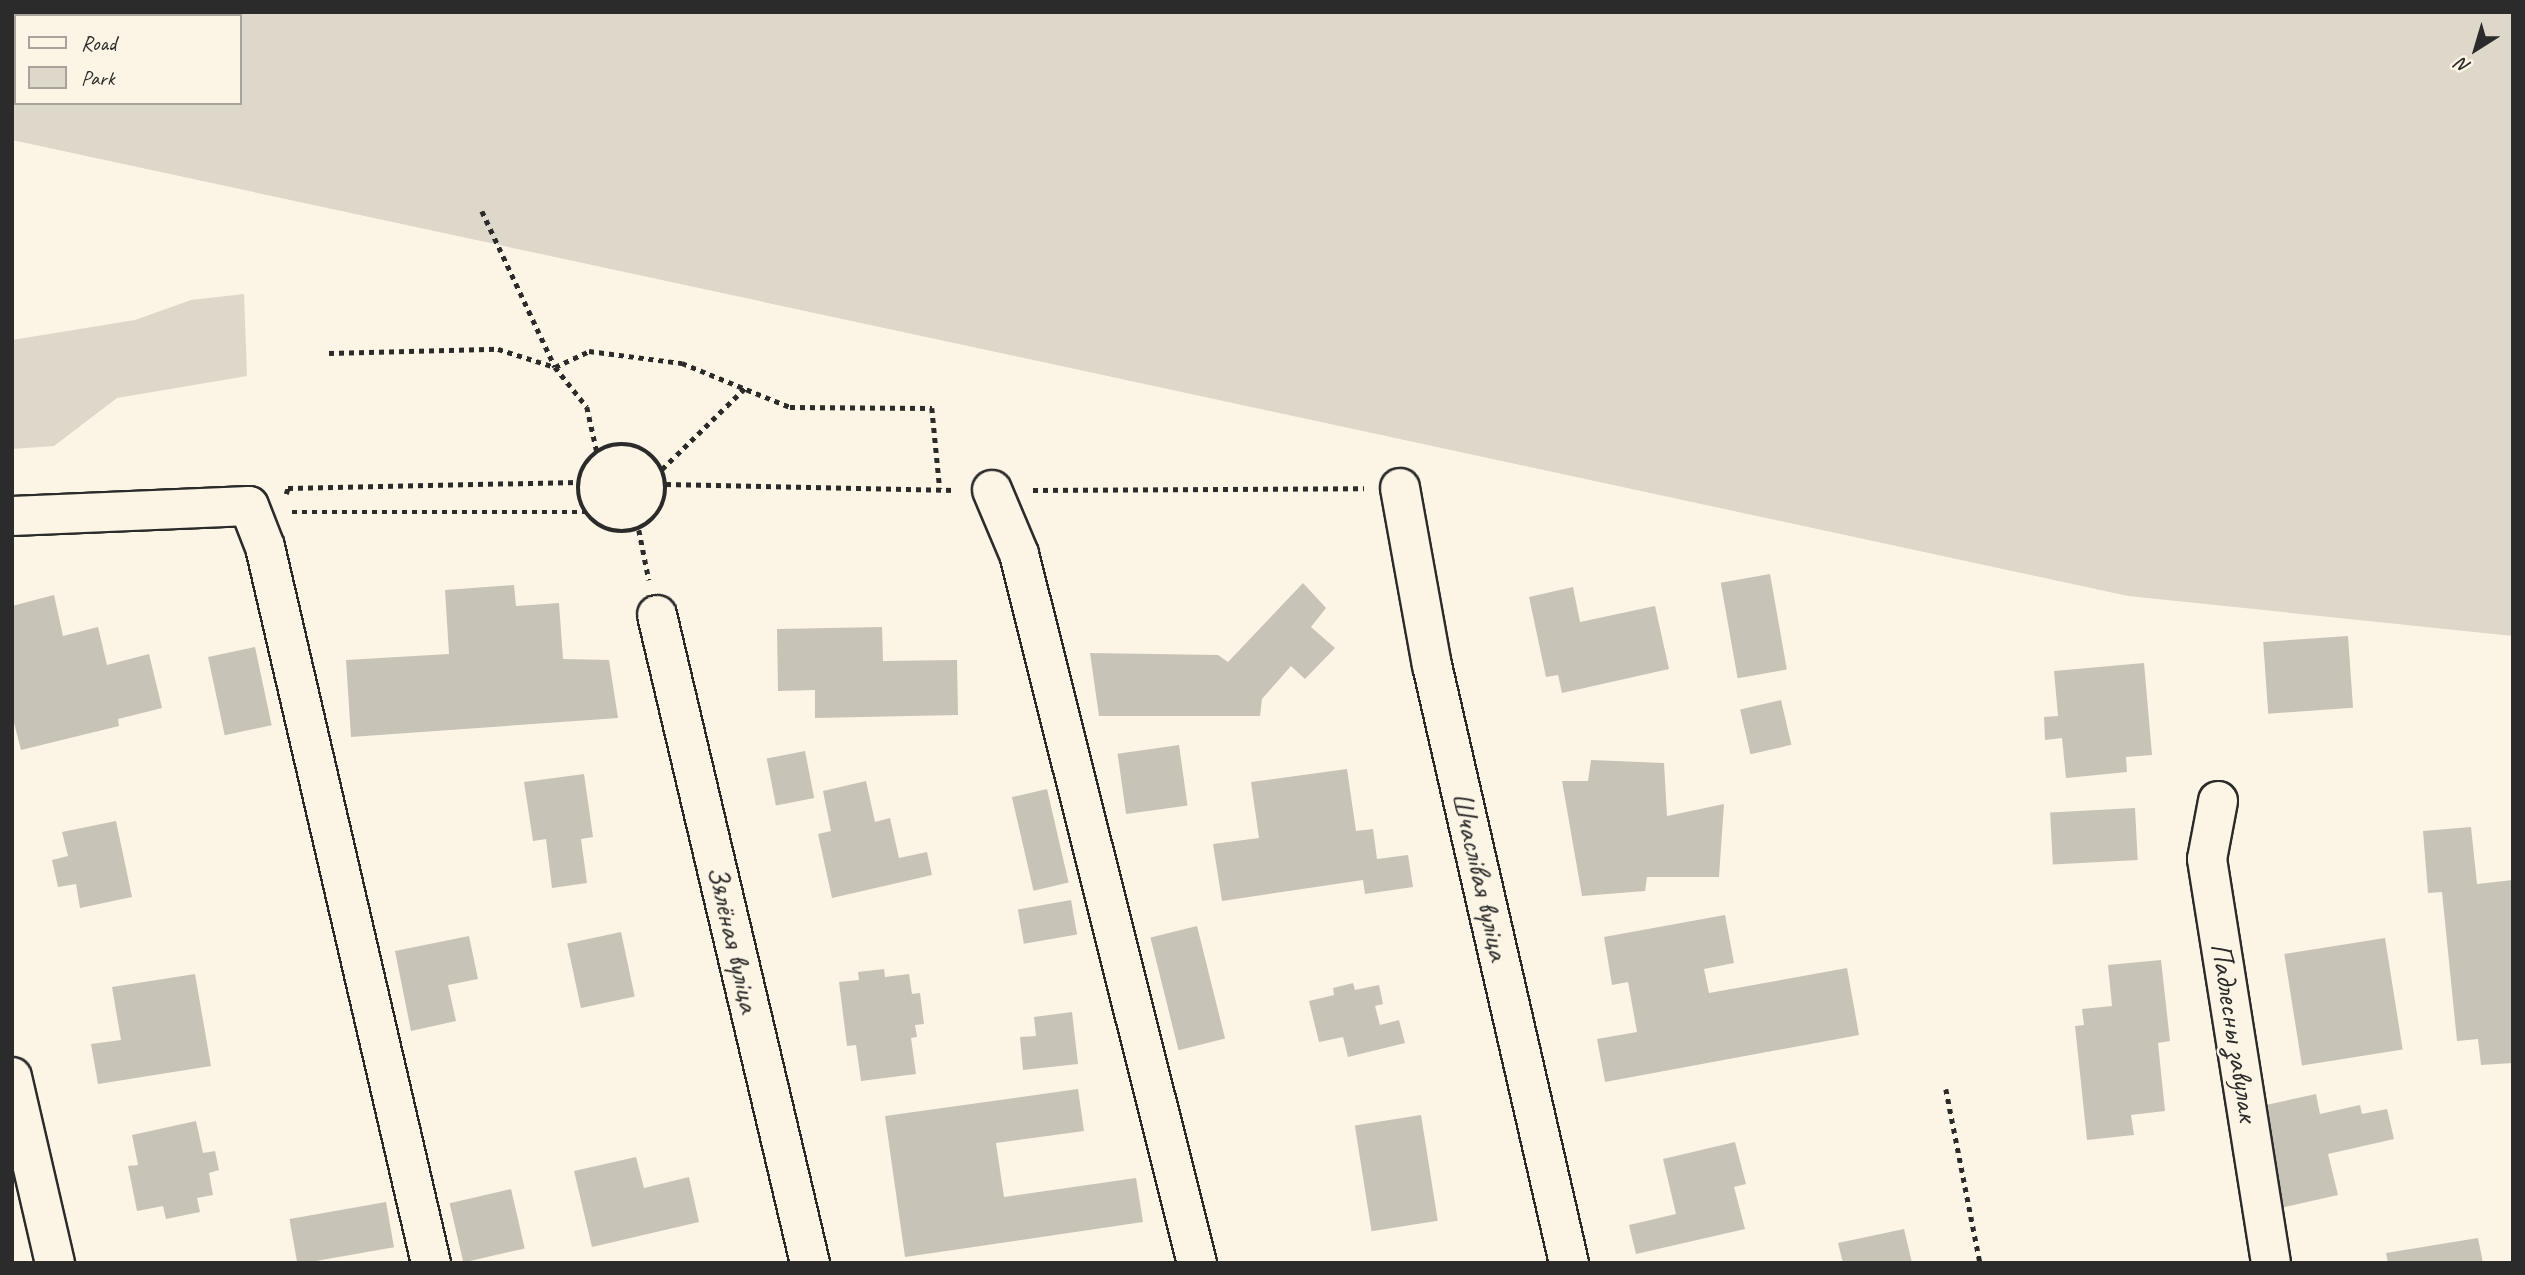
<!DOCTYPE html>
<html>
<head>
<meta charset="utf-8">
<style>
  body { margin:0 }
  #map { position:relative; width:2525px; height:1275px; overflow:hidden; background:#fcf5e5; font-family:Caveat,sans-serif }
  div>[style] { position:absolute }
  .green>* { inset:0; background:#ded8ca }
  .building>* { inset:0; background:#c8c3b7; transform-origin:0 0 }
  .path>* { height:4.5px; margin-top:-2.25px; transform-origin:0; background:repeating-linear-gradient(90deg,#2b2b2b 0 5px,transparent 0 10px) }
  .path>.ring { margin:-2.25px; padding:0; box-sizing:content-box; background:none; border:4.5px solid #2b2b2b; border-radius:50% }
  .roads { filter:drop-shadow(2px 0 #2b2b2b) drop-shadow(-2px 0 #2b2b2b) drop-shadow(0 2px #2b2b2b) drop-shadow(0 -2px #2b2b2b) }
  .minor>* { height:38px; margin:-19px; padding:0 19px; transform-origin:19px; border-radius:19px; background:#fcf5e5 }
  span { translate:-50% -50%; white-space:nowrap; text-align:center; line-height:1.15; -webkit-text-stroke:5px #fcf5e5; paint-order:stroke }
  .street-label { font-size:30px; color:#2b2b2b }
  .frame { position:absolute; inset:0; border:14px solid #2b2b2b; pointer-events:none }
  .legend { position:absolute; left:14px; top:14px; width:228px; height:91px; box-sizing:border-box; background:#fcf5e5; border:2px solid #a8a49b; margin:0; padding:9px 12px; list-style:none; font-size:21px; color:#2b2b2b }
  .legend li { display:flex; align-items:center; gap:14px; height:35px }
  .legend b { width:35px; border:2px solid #a8a49b }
  .north { position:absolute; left:2441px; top:14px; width:70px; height:70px; -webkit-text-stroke:5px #fcf5e5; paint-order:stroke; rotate:217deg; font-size:19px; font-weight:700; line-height:28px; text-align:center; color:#2b2b2b }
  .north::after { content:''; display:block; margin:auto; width:24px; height:32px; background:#2b2b2b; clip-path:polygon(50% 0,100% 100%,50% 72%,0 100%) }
</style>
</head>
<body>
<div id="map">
  <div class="green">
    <div style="clip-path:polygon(evenodd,12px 12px,2513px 12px,2513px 636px,2128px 596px,12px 140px,12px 12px,16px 16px,240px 16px,240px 103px,16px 103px,16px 16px)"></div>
    <div style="clip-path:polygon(244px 294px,247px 376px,117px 398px,54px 446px,12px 449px,12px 340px,135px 320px,191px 300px)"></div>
  </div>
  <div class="building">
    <div style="left:1770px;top:574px;width:97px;height:50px;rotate:80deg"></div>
    <div style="clip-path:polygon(1303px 583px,1326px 608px,1311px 627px,1335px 648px,1305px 679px,1291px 666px,1262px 699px,1260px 716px,1099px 716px,1090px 653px,1218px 655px,1228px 662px)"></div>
    <div style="clip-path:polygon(514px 585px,516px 606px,559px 603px,563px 659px,609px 660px,618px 718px,351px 737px,346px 660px,449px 654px,445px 590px)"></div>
    <div style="clip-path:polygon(1573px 587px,1580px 622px,1655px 606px,1669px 669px,1562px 693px,1558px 675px,1546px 677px,1529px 597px)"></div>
    <div style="clip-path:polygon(54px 595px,63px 636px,98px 627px,107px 665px,149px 654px,162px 708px,118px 719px,119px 726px,21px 750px,12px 715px,12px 606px)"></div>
    <div style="clip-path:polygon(882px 627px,883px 661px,957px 660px,958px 715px,815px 718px,815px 690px,778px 691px,777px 629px)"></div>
    <div style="left:2348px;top:636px;width:72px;height:85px;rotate:86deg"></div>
    <div style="left:255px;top:647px;width:80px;height:48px;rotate:78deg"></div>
    <div style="clip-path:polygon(2144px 663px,2152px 755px,2126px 757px,2127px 772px,2066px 778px,2062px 738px,2045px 740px,2044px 717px,2058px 716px,2054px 671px)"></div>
    <div style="left:1781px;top:700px;width:46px;height:42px;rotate:77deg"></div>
    <div style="left:1179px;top:745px;width:61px;height:62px;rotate:82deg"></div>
    <div style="left:805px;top:751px;width:48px;height:39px;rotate:79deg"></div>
    <div style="clip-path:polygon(1591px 760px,1664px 763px,1667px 816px,1724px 804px,1719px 877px,1647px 877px,1645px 891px,1582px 896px,1562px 781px,1588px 781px)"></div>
    <div style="clip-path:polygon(1347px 769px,1356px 831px,1373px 829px,1377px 859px,1408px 855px,1413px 887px,1365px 894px,1363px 880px,1222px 901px,1213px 844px,1259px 838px,1251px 782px)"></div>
    <div style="clip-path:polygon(584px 774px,593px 837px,581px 839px,587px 883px,552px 888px,546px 839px,533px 841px,524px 782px)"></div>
    <div style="clip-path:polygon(866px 781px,875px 822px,890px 818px,899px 858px,927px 852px,932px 875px,832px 898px,818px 834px,831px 831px,823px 791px)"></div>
    <div style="left:1047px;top:789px;width:96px;height:36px;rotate:77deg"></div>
    <div style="left:2135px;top:808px;width:52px;height:85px;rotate:87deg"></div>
    <div style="clip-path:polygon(116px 821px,132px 897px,80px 908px,76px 884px,58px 887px,52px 860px,68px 856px,62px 832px)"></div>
    <div style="clip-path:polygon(2471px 827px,2477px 884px,2513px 880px,2513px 1063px,2481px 1065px,2478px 1039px,2457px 1041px,2442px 892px,2428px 893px,2423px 831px)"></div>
    <div style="left:1071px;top:900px;width:35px;height:54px;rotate:80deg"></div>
    <div style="clip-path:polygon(1725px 915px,1734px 963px,1704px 969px,1709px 993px,1847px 968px,1859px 1035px,1605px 1082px,1597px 1039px,1637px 1032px,1628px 982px,1612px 985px,1604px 937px)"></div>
    <div style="left:1197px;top:926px;width:116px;height:48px;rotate:76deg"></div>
    <div style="left:621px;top:932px;width:66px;height:55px;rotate:78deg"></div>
    <div style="clip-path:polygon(469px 936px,478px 979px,448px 985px,456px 1021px,411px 1031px,395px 951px)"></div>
    <div style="left:2385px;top:938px;width:113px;height:102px;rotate:81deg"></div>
    <div style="clip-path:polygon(2161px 960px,2170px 1041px,2158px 1043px,2165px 1111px,2131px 1115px,2134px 1135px,2087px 1140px,2075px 1026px,2084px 1025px,2082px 1009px,2112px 1006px,2108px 965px)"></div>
    <div style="clip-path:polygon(884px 969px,885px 977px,909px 974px,912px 994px,920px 993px,924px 1024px,915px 1025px,917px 1037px,911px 1038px,916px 1074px,861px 1081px,856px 1045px,847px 1046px,839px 982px,859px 980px,858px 972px)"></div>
    <div style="clip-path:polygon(195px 974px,211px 1066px,98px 1084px,91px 1044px,121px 1040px,112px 987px)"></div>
    <div style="clip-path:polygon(1353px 983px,1355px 990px,1379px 985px,1383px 1004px,1375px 1006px,1380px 1025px,1399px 1020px,1405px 1043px,1348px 1057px,1343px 1037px,1319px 1042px,1309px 1001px,1334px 995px,1333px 988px)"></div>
    <div style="clip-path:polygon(1072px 1012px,1078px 1064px,1023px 1070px,1020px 1037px,1036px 1036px,1034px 1017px)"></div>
    <div style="clip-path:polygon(1078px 1089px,1084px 1131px,996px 1143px,1004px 1197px,1136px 1178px,1143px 1222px,905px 1257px,885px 1116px)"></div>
    <div style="clip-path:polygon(2316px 1094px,2320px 1114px,2360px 1105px,2362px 1114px,2387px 1109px,2394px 1139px,2328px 1154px,2338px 1195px,2280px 1208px,2257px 1107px)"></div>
    <div style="left:1421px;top:1115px;width:107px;height:67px;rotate:81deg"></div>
    <div style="clip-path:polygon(196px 1121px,203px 1153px,215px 1151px,219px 1170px,209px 1173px,213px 1195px,197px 1198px,200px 1212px,166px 1219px,163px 1206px,137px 1211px,128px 1166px,138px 1165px,132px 1135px)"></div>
    <div style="clip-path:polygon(1735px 1142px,1746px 1184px,1734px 1187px,1745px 1229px,1636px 1254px,1629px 1225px,1676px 1214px,1663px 1159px)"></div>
    <div style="clip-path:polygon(636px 1157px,644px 1188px,689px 1177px,699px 1222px,592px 1247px,574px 1171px)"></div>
    <div style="left:511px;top:1189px;width:61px;height:63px;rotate:77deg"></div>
    <div style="left:386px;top:1202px;width:46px;height:98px;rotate:80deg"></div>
    <div style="clip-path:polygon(1904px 1229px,1912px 1263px,1843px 1263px,1838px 1243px)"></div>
    <div style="clip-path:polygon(2478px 1238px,2483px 1263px,2388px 1263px,2386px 1253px)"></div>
  </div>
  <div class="path">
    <div style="left:482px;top:211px;width:172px;rotate:64.9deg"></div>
    <div style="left:555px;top:367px;width:51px;rotate:51.3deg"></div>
    <div style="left:587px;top:407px;width:46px;rotate:77.5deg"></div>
    <div style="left:329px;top:353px;width:169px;rotate:-1.4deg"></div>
    <div style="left:498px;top:349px;width:60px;rotate:17.5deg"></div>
    <div style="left:555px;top:367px;width:38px;rotate:-25deg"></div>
    <div style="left:589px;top:351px;width:94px;rotate:7.4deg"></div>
    <div style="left:682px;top:363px;width:117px;rotate:22.2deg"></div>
    <div style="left:790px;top:407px;width:142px;rotate:0.4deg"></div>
    <div style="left:932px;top:408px;width:81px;rotate:84.4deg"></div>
    <div class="ring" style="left:578px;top:444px;width:83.5px;height:83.5px"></div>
    <div style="left:662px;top:469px;width:116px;rotate:-44.3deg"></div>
    <div style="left:666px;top:484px;width:289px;rotate:1.2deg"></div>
    <div style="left:1033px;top:490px;width:331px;rotate:-0.3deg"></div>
    <div style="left:286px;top:494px;width:6px;rotate:-72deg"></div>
    <div style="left:288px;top:488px;width:290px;rotate:-1.2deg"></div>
    <div style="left:292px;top:512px;width:293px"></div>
    <div style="left:639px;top:530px;width:51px;rotate:78.7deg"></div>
    <div style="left:1946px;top:1089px;width:177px;rotate:78.9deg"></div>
  </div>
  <div class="roads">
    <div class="minor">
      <div style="left:1400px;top:488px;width:180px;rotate:79.8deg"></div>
      <div style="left:1432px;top:665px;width:613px;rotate:77.1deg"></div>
      <div style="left:992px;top:490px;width:69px;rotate:67.1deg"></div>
      <div style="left:1019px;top:554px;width:731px;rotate:75.91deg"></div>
      <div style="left:12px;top:516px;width:237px;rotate:-2.4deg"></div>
      <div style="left:249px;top:506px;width:44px;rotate:68.7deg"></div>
      <div style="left:265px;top:547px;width:735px;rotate:76.95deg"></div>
      <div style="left:657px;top:615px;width:666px;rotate:76.72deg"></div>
      <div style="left:2218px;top:801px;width:59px;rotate:100.7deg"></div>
      <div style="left:2207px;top:859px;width:409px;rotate:81deg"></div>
      <div style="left:12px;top:1077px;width:191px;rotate:77deg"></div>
    </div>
  </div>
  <div class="street-label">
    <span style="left:1481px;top:876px;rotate:77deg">Шчаслівая вуліца</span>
    <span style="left:734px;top:939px;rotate:77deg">Зялёная вуліца</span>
    <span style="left:2235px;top:1032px;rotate:81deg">Падлесны завулак</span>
  </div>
  <div class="frame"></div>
  <ul class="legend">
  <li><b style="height:9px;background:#fcf5e5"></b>Road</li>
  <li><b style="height:19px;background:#ded8ca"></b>Park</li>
  </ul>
  <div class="north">N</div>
</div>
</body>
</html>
